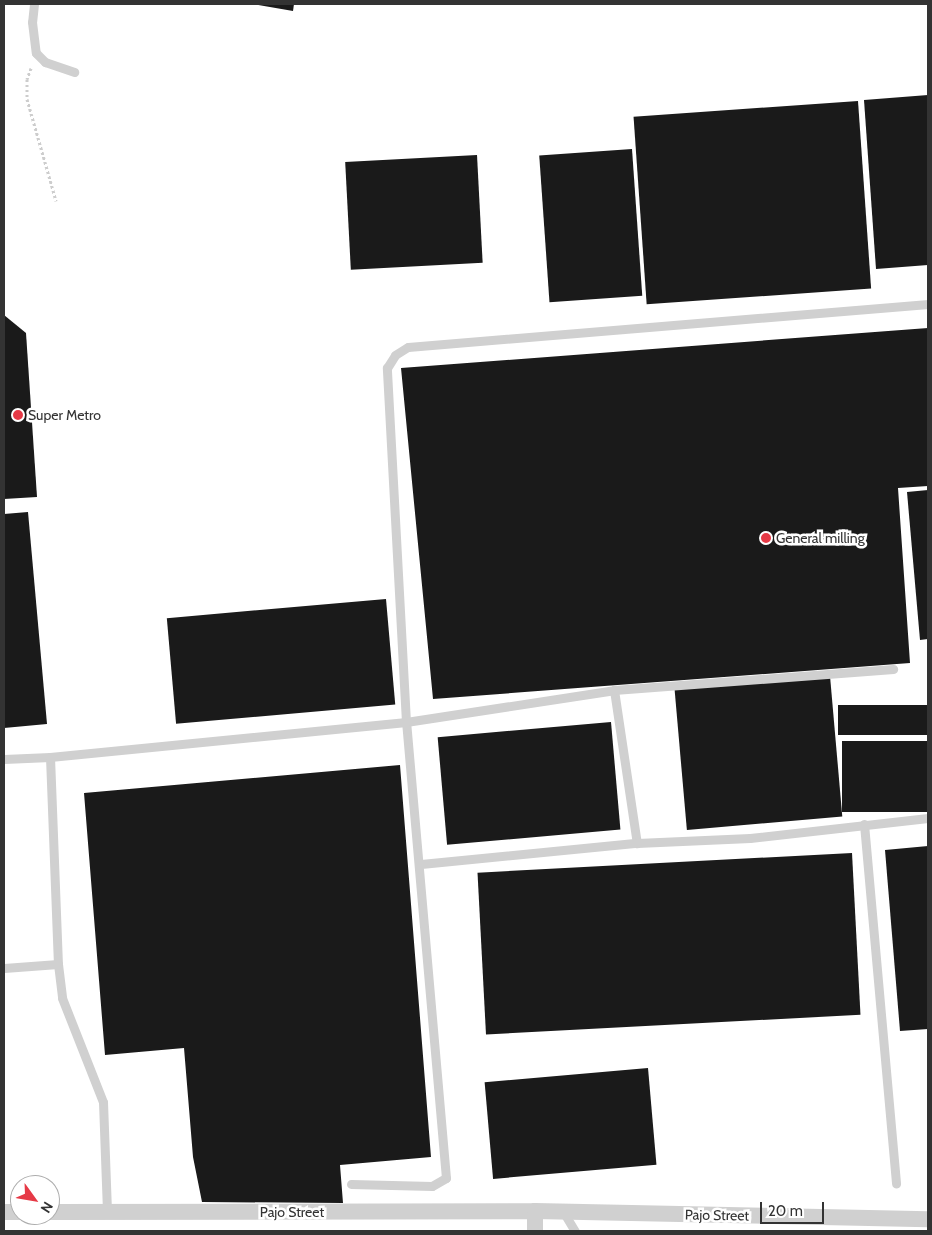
<!DOCTYPE html>
<html>
<head>
<meta charset="utf-8">
<style>
  body { margin:0 }
  #map { position:relative; width:932px; height:1235px; overflow:hidden; background:#fff; font-family:Cabin,sans-serif }
  div>[style] { position:absolute }
  .building>* { inset:0; background:#1a1a1a; transform-origin:0 0 }
  .path>* { height:3px; margin-top:-1.5px; transform-origin:0; background:repeating-linear-gradient(90deg,#cdcdcd 0 2.5px,transparent 0 5px) }
  .lane>* { height:9px; margin:-4.5px; padding:0 4.5px; transform-origin:4.5px; border-radius:4.5px; background:#d0d0d0 }
  .street>* { height:16px; margin:-8px; padding:0 8px; transform-origin:8px; border-radius:8px; background:#d0d0d0 }
  .dots>* { width:14px; height:14px; translate:-50% -50%; box-sizing:border-box; border:2px solid #fff; border-radius:50% }
  span { translate:-50% -50%; white-space:nowrap; text-align:center; line-height:1.15; -webkit-text-stroke:5px #fff; paint-order:stroke }
  .poi-label { font-size:14px; color:#333 }
  .left { translate:0 -50%; text-align:left }
  .street-label { font-size:14px; color:#333 }
  .frame { position:absolute; inset:0; border:5px solid #333; pointer-events:none }
  .north { position:absolute; left:10px; top:1175px; width:50px; height:50px; box-sizing:border-box; background:#fff; border:1px solid #adadad; border-radius:50%; rotate:122deg; font-size:14px; font-weight:700; line-height:20px; text-align:center; color:#333 }
  .north::after { content:''; display:block; margin:auto; width:18px; height:22px; background:#e63946; clip-path:polygon(50% 0,100% 100%,50% 72%,0 100%) }
  .scale { position:absolute; left:760px; top:1202px; width:64px; height:22px; box-sizing:border-box; border:2px solid #333; border-top:0; padding-left:6px; font-size:15px; line-height:18px; white-space:nowrap; color:#333; -webkit-text-stroke:4px #fff; paint-order:stroke }
</style>
</head>
<body>
<div id="map">
  <div class="building">
    <div style="clip-path:polygon(253px 4px,294px 4px,293px 11px)"></div>
    <div style="clip-path:polygon(928px 95px,928px 265px,876px 269px,864px 100px)"></div>
    <div style="left:858px;top:101px;width:188px;height:225px;rotate:86deg"></div>
    <div style="left:632px;top:149px;width:147px;height:93px;rotate:86deg"></div>
    <div style="left:477px;top:155px;width:108px;height:132px;rotate:87deg"></div>
    <div style="clip-path:polygon(4px 315px,26px 333px,37px 497px,4px 499px)"></div>
    <div style="clip-path:polygon(928px 328px,928px 486px,898px 488px,910px 663px,433px 699px,401px 368px)"></div>
    <div style="clip-path:polygon(928px 490px,928px 639px,920px 640px,907px 492px)"></div>
    <div style="clip-path:polygon(28px 512px,47px 724px,4px 728px,4px 514px)"></div>
    <div style="left:386px;top:599px;width:106px;height:220px;rotate:85deg"></div>
    <div style="left:830px;top:676px;width:141px;height:156px;rotate:85deg"></div>
    <div style="left:928px;top:705px;width:30px;height:90px;rotate:90deg"></div>
    <div style="left:611px;top:722px;width:108px;height:174px;rotate:85deg"></div>
    <div style="left:928px;top:741px;width:71px;height:86px;rotate:90deg"></div>
    <div style="clip-path:polygon(400px 765px,431px 1157px,340px 1165px,343px 1203px,202px 1202px,193px 1157px,184px 1048px,105px 1055px,84px 793px)"></div>
    <div style="clip-path:polygon(928px 846px,928px 1029px,900px 1031px,885px 850px)"></div>
    <div style="left:852px;top:853px;width:162px;height:375px;rotate:87deg"></div>
    <div style="left:648px;top:1068px;width:97px;height:164px;rotate:85deg"></div>
  </div>
  <div class="path">
    <div style="left:31px;top:68px;width:12px;rotate:110deg"></div>
    <div style="left:27px;top:79px;width:20px;rotate:90deg"></div>
    <div style="left:27px;top:99px;width:106px;rotate:74.1deg"></div>
  </div>
  <div class="lane">
    <div style="left:34px;top:4px;width:18px;rotate:96deg"></div>
    <div style="left:32px;top:22px;width:31px;rotate:83deg"></div>
    <div style="left:36px;top:53px;width:13px;rotate:45deg"></div>
    <div style="left:45px;top:62px;width:31px;rotate:19deg"></div>
    <div style="left:614px;top:690px;width:155px;rotate:81.5deg"></div>
    <div style="left:50px;top:757px;width:207px;rotate:87.8deg"></div>
    <div style="left:58px;top:964px;width:34px;rotate:83deg"></div>
    <div style="left:62px;top:998px;width:112px;rotate:68.5deg"></div>
    <div style="left:103px;top:1102px;width:111px;rotate:87.9deg"></div>
    <div style="left:4px;top:759px;width:46px;rotate:-2.5deg"></div>
    <div style="left:50px;top:757px;width:358px;rotate:-5.6deg"></div>
    <div style="left:406px;top:722px;width:210px;rotate:-8.7deg"></div>
    <div style="left:614px;top:690px;width:280px;rotate:-4.3deg"></div>
    <div style="left:864px;top:824px;width:361px;rotate:84.9deg"></div>
    <div style="left:421px;top:864px;width:217px;rotate:-5.6deg"></div>
    <div style="left:637px;top:843px;width:113px;rotate:-2.5deg"></div>
    <div style="left:750px;top:838px;width:179px;rotate:-6.4deg"></div>
    <div style="left:4px;top:968px;width:54px;rotate:-4.2deg"></div>
    <div style="left:351px;top:1184px;width:81px;rotate:1.4deg"></div>
    <div style="left:432px;top:1186px;width:16px;rotate:-30deg"></div>
    <div style="left:446px;top:1178px;width:458px;rotate:-95deg"></div>
    <div style="left:406px;top:722px;width:355px;rotate:-93.1deg"></div>
    <div style="left:387px;top:368px;width:15px;rotate:-58deg"></div>
    <div style="left:395px;top:355px;width:15px;rotate:-32deg"></div>
    <div style="left:408px;top:347px;width:522px;rotate:-4.73deg"></div>
    <div style="left:564px;top:1213px;width:21px;rotate:59deg"></div>
  </div>
  <div class="street">
    <div style="left:535px;top:1211px;width:20px;rotate:90deg"></div>
    <div style="left:4px;top:1212px;width:16px"></div>
    <div style="left:50px;top:1212px;width:485px;rotate:-0.1deg"></div>
    <div style="left:535px;top:1211px;width:393px;rotate:1.2deg"></div>
  </div>
  <div class="dots">
    <div style="left:18px;top:415px;background:#e63946"></div>
    <div style="left:766px;top:538px;background:#e63946"></div>
  </div>
  <div class="poi-label">
    <span class="left" style="left:28px;top:415px">Super Metro</span>
    <span class="left" style="left:776px;top:538px">General milling</span>
  </div>
  <div class="street-label">
    <span style="left:292px;top:1212px">Pajo Street</span>
    <span style="left:717px;top:1215px;rotate:1deg">Pajo Street</span>
  </div>
  <div class="frame"></div>
  <div class="north">N</div>
  <div class="scale">20 m</div>
</div>
</body>
</html>
